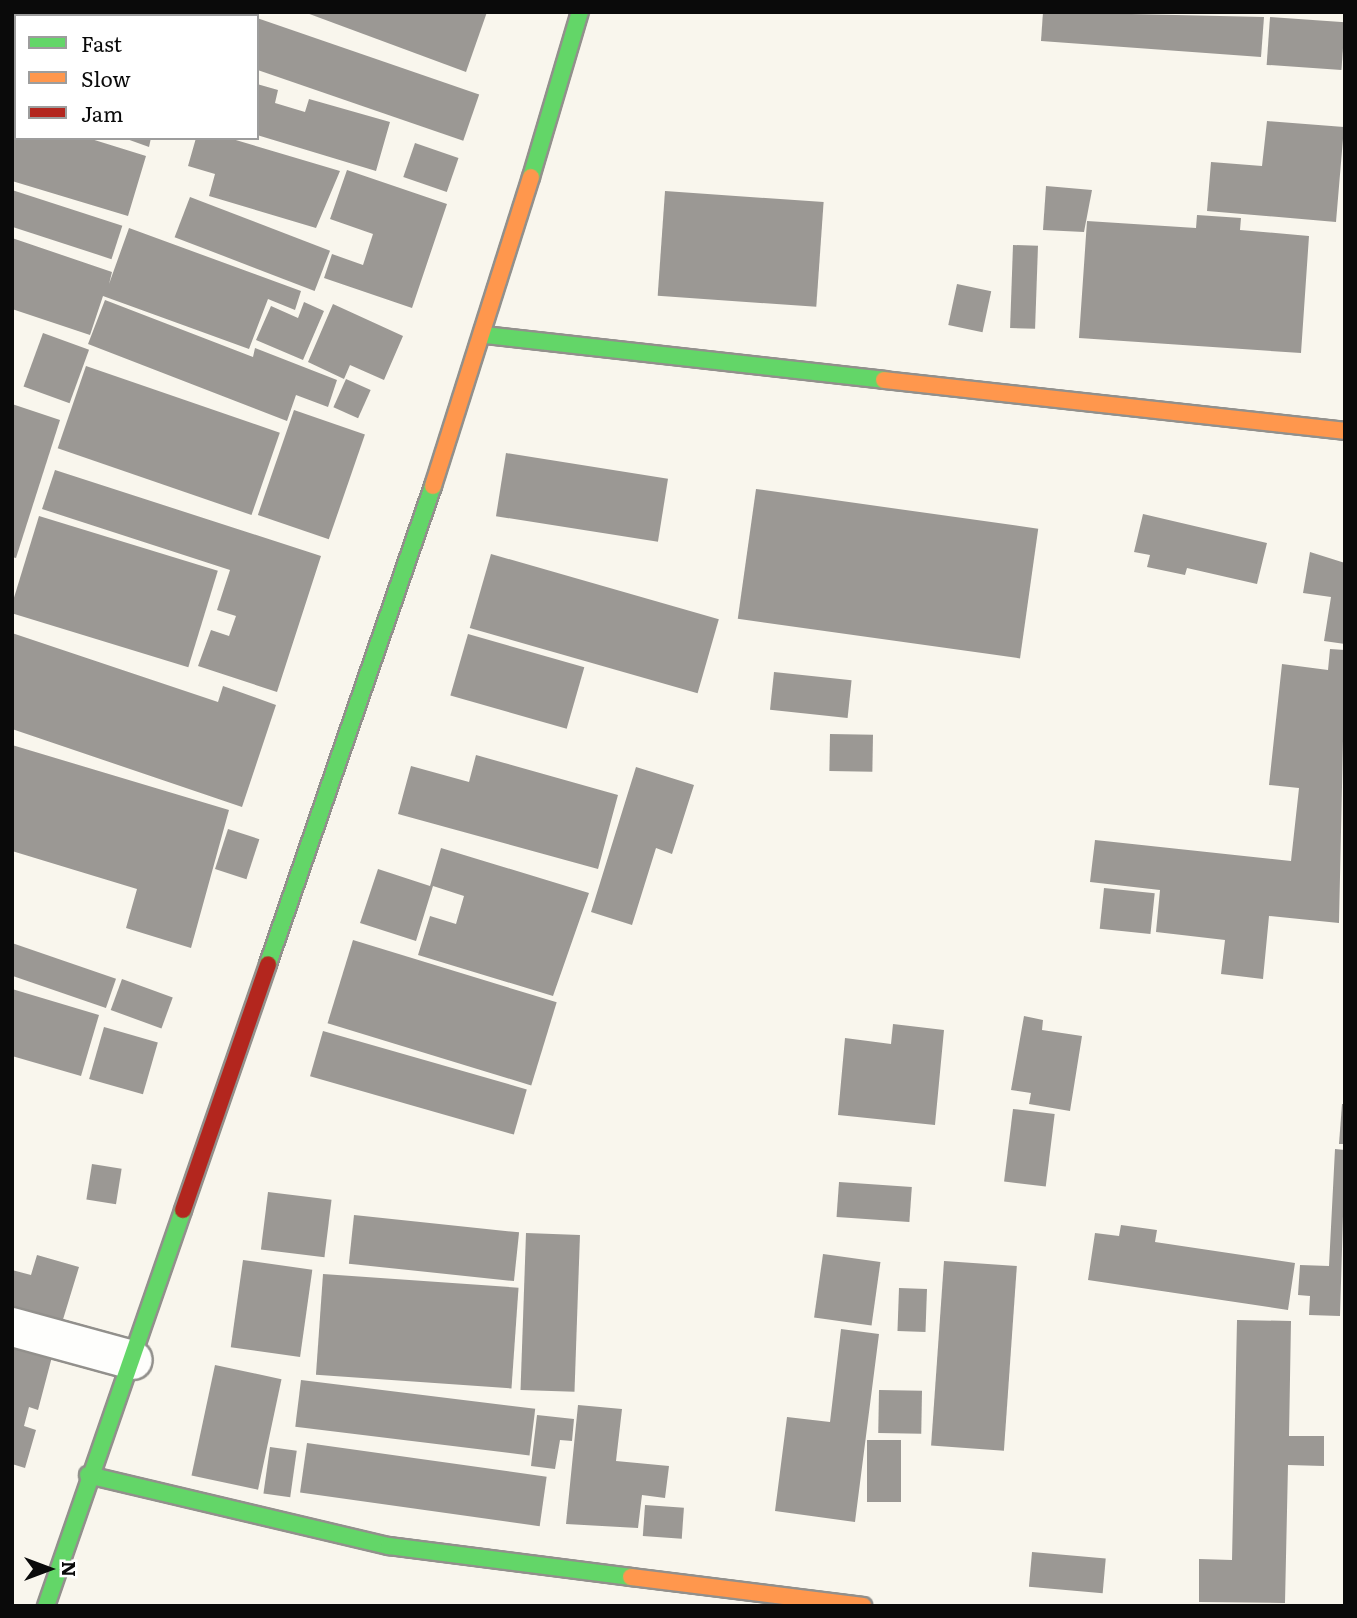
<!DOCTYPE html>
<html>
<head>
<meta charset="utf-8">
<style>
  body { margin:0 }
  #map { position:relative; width:1357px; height:1618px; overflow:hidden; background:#f9f6ed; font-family:Literata,serif }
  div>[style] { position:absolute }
  .building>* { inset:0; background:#9b9894; transform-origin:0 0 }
  .roads { filter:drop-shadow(2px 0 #92908c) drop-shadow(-2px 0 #92908c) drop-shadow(0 2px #92908c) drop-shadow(0 -2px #92908c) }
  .street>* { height:38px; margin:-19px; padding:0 19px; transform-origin:19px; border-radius:19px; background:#fefefc }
  .fast>* { height:16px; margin:-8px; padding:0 8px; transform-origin:8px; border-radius:8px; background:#63d668 }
  .slow>* { height:16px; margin:-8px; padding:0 8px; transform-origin:8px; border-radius:8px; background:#ff974d }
  .jam>* { height:16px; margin:-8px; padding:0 8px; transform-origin:8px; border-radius:8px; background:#b3261e }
  span { translate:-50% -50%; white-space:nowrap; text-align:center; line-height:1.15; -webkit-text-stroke:7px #fff; paint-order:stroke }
  .frame { position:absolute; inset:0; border:14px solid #0a0a0a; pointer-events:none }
  .legend { position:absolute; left:14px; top:14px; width:245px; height:126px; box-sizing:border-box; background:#fff; border:2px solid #9d9d9d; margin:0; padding:9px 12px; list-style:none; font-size:21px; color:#0a0a0a }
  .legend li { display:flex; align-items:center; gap:14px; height:35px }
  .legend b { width:35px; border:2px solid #9d9d9d }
  .north { position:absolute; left:14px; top:1534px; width:70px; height:70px; -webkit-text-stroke:5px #fff; paint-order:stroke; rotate:90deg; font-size:19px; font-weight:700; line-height:28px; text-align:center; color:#0a0a0a }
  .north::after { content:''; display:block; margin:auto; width:24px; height:32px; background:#0a0a0a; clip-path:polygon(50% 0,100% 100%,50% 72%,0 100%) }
</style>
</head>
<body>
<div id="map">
  <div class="building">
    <div style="clip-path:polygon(202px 12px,211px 16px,13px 13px,13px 12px)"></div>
    <div style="clip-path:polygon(304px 12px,487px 12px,466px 72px)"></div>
    <div style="clip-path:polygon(1043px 12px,1264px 17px,1261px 57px,1041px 41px)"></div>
    <div style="left:1270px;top:17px;width:75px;height:48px;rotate:4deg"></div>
    <div style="left:257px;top:18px;width:235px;height:49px;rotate:19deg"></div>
    <div style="left:12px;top:24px;width:4px;height:38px;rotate:14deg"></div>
    <div style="left:12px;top:67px;width:4px;height:36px;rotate:14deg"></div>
    <div style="clip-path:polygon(257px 84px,278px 90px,275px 103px,305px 112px,309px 99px,390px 122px,376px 171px,257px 135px)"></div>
    <div style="clip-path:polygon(12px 115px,16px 138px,88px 138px,146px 156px,128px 216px,12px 181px)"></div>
    <div style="clip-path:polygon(1267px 121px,1344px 127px,1336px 222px,1207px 211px,1211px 162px,1262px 166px)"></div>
    <div style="clip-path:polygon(124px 138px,151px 138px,149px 147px)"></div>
    <div style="clip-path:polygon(196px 138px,229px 138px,340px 171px,316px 228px,209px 196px,215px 174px,188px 166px)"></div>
    <div style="left:415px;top:143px;width:46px;height:36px;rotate:19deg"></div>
    <div style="clip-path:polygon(347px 170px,447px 204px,412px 308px,324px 278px,332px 254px,363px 265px,373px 234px,330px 219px)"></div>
    <div style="clip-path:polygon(1046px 186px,1092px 190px,1084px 232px,1043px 230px)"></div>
    <div style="left:12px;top:190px;width:116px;height:35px;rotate:18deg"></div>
    <div style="left:665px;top:191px;width:159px;height:105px;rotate:4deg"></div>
    <div style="left:190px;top:197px;width:150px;height:43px;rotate:21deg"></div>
    <div style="clip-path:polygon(1197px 215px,1241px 218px,1240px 230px,1309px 236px,1301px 353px,1079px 338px,1087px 221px,1196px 228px)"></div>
    <div style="clip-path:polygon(129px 228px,301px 291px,295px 310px,268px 299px,249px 349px,103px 296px,90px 335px,12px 309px,12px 238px,112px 272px,109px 284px)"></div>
    <div style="left:1013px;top:245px;width:25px;height:83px;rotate:2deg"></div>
    <div style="left:957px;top:284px;width:35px;height:42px;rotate:12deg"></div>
    <div style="clip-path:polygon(105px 300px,253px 357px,255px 348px,337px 380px,328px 407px,296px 395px,287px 421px,88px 344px)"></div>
    <div style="clip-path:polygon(304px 302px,324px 311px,303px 360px,256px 340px,271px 306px,298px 318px)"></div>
    <div style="clip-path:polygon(333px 304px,403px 336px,384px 380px,350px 365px,344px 379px,308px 362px)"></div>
    <div style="left:43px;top:333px;width:49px;height:57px;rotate:20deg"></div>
    <div style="left:86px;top:366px;width:205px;height:87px;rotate:19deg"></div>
    <div style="left:346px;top:379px;width:27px;height:31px;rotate:24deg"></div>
    <div style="clip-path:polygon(12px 404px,60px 420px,16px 558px,12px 557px)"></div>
    <div style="left:294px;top:410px;width:75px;height:111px;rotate:19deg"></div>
    <div style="left:506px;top:453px;width:164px;height:64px;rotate:9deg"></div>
    <div style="clip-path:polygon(55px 470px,321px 556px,277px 692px,198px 666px,211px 630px,229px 636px,236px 616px,217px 610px,230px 570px,42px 509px)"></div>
    <div style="left:756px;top:489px;width:285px;height:131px;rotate:8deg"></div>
    <div style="clip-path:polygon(1143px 514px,1267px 543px,1257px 584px,1187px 568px,1185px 575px,1147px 567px,1150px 555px,1134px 552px)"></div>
    <div style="left:39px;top:516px;width:187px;height:101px;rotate:17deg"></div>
    <div style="clip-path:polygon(1310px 552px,1345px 563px,1345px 644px,1324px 641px,1331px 597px,1303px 593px)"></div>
    <div style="left:491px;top:554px;width:237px;height:77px;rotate:16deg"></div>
    <div style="clip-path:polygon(12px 633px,218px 702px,223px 686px,276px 705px,242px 807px,12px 729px)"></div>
    <div style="left:468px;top:634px;width:121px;height:64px;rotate:16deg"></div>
    <div style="clip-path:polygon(1330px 649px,1345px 650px,1339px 923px,1269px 916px,1263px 979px,1221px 974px,1225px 940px,1156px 932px,1160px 890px,1090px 882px,1095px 840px,1291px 861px,1299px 788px,1269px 785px,1282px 664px,1328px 670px)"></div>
    <div style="left:774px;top:672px;width:78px;height:38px;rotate:6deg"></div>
    <div style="left:830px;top:734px;width:43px;height:37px;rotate:1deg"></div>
    <div style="clip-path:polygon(12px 745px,229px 810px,191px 948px,126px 928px,137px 889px,12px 851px)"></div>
    <div style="clip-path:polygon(476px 755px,618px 795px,598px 869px,398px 814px,411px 766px,469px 782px)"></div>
    <div style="clip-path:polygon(636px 767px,694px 785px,672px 854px,656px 848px,632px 925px,591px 912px)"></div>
    <div style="left:228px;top:829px;width:33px;height:42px;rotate:18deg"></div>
    <div style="clip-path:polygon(441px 848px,589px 893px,553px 996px,418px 955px,430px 916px,456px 924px,464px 896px,433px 886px,416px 941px,360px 923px,378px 869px,430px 886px)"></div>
    <div style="left:1104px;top:888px;width:51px;height:41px;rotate:6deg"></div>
    <div style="left:353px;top:940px;width:213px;height:87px;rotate:17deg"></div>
    <div style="left:12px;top:943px;width:110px;height:31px;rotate:19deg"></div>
    <div style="left:122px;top:979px;width:54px;height:33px;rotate:20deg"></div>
    <div style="clip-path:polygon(12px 989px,99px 1015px,81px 1076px,12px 1056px)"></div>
    <div style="clip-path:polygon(1024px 1016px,1043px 1020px,1042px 1030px,1082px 1036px,1070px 1111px,1029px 1104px,1031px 1093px,1011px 1090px)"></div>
    <div style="clip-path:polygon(893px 1024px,944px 1030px,935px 1125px,838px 1115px,845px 1038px,891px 1044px)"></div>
    <div style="left:104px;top:1027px;width:56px;height:54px;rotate:16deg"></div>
    <div style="left:323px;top:1031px;width:212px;height:47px;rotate:16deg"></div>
    <div style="clip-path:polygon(1342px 1104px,1345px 1104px,1345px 1144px,1339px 1144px)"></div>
    <div style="left:1013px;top:1109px;width:42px;height:73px;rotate:7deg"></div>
    <div style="clip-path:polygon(1335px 1149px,1345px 1150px,1340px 1316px,1309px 1315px,1310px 1296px,1298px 1295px,1300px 1265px,1329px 1266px)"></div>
    <div style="left:92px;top:1164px;width:30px;height:36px;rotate:9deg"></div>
    <div style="left:839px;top:1182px;width:73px;height:35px;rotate:4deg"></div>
    <div style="left:268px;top:1192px;width:64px;height:58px;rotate:7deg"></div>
    <div style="left:354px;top:1215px;width:166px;height:49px;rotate:6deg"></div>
    <div style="clip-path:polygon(1121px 1225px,1157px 1230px,1155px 1242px,1295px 1263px,1288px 1310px,1088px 1280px,1095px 1233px,1119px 1236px)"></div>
    <div style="left:526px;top:1233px;width:54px;height:157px;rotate:2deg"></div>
    <div style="left:823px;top:1254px;width:58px;height:64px;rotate:8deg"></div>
    <div style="clip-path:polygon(37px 1255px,79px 1267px,61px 1326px,12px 1311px,12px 1270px,31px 1275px)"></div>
    <div style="left:243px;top:1260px;width:70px;height:88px;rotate:8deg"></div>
    <div style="left:944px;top:1261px;width:73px;height:185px;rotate:4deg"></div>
    <div style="left:323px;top:1274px;width:196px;height:101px;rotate:4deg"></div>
    <div style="left:899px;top:1288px;width:28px;height:43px;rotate:2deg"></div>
    <div style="clip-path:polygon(1237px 1320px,1291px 1321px,1289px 1436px,1324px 1436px,1324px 1466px,1288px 1465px,1285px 1603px,1199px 1602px,1199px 1559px,1232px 1560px)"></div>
    <div style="clip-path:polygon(841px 1329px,879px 1334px,855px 1522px,775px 1511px,787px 1417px,830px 1422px)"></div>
    <div style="clip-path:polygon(12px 1342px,53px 1353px,38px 1410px,29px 1407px,24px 1426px,36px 1430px,25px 1468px,12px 1464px)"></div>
    <div style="left:215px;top:1365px;width:68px;height:113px;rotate:12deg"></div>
    <div style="left:301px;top:1380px;width:236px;height:47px;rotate:7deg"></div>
    <div style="left:879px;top:1390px;width:43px;height:43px;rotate:1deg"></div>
    <div style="clip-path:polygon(578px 1405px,622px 1409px,616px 1461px,669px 1466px,665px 1498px,642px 1495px,638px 1528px,566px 1524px)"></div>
    <div style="clip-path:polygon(537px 1415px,574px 1419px,572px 1441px,560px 1440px,555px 1469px,531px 1466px)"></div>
    <div style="left:867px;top:1440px;width:34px;height:62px"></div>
    <div style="left:307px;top:1443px;width:242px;height:50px;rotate:8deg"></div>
    <div style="left:270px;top:1447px;width:27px;height:47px;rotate:8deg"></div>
    <div style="left:645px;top:1505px;width:39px;height:31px;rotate:4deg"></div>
    <div style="left:1032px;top:1552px;width:74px;height:35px;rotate:5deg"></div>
  </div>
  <div class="roads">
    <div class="street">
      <div style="left:12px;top:1327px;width:125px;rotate:15.3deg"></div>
    </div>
    <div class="fast">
      <div style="left:531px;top:177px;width:172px;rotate:-73.5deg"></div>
      <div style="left:485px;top:335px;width:402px;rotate:6.4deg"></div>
      <div style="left:268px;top:964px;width:506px;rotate:-70.96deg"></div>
      <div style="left:88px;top:1475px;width:309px;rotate:13.3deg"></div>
      <div style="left:389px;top:1546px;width:244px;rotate:7.3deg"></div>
      <div style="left:46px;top:1606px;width:419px;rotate:-70.9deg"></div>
    </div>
    <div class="slow">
      <div style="left:884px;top:380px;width:464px;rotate:6.3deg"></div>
      <div style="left:433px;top:486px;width:324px;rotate:-72.4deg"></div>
      <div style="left:631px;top:1577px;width:234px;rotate:7.1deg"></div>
    </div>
    <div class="jam">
      <div style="left:183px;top:1210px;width:260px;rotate:-70.9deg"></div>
    </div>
  </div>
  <div class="frame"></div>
  <ul class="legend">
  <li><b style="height:9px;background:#63d668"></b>Fast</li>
  <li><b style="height:9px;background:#ff974d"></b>Slow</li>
  <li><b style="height:9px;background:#b3261e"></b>Jam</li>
  </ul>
  <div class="north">N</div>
</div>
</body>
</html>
